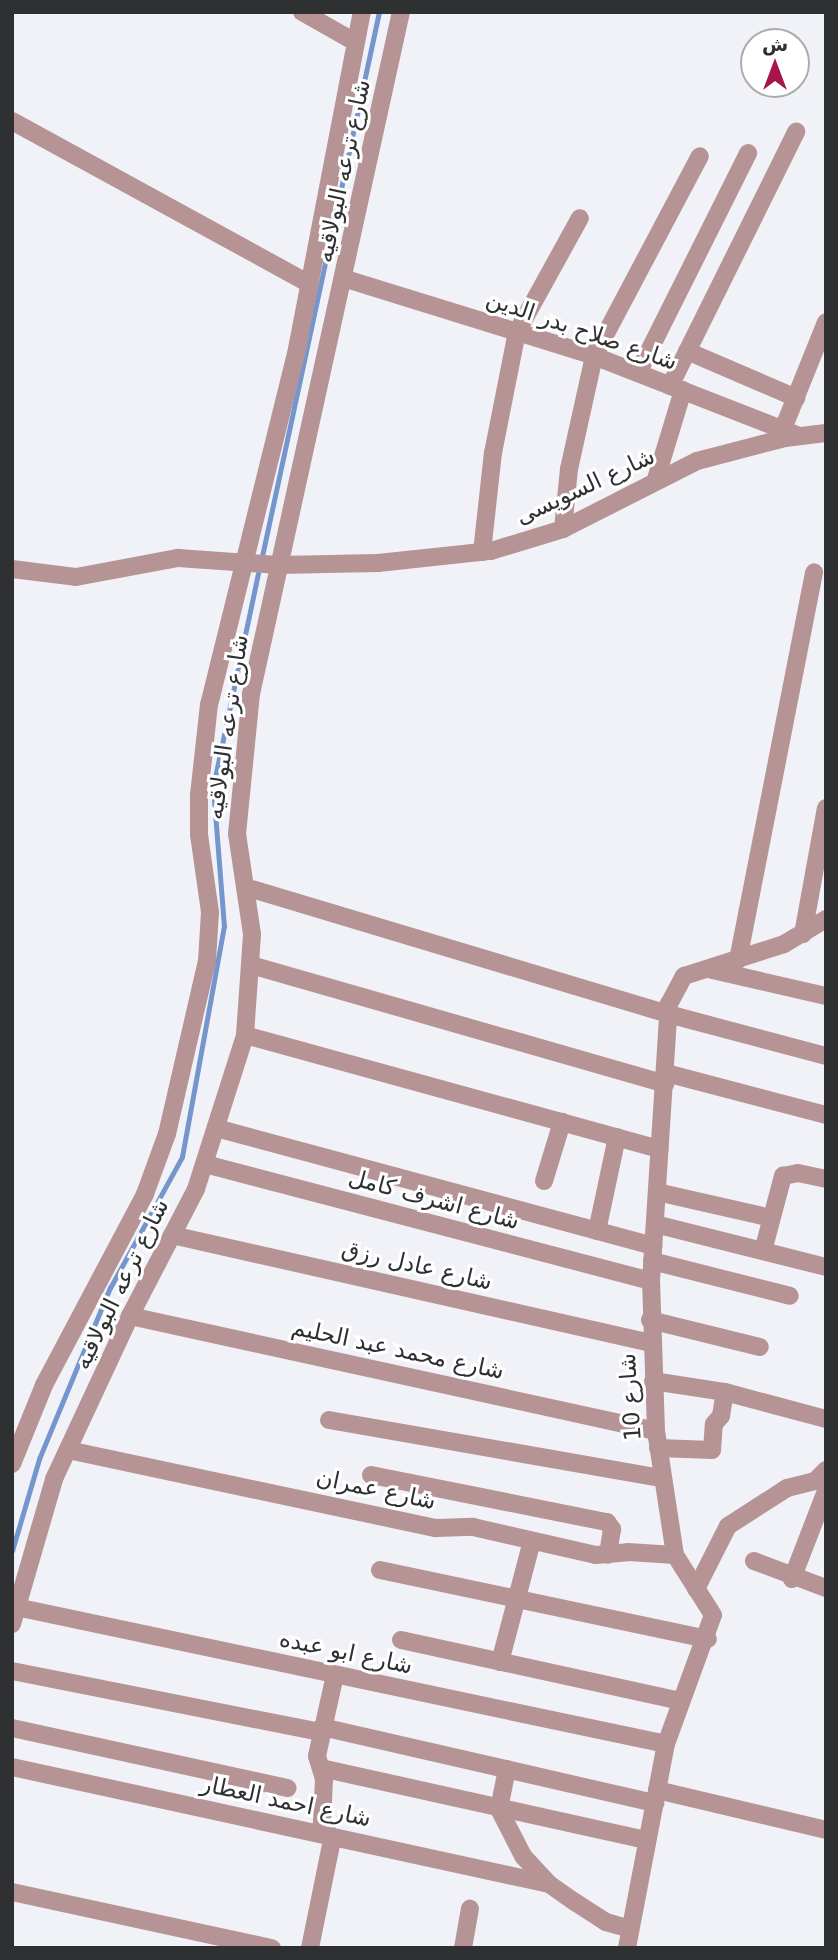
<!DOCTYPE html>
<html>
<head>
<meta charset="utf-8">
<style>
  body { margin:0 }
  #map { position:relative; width:838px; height:1960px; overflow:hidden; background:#f1f2f7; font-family:"DejaVu Sans",Cairo,sans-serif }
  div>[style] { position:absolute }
  .stream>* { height:4.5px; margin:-2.25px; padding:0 2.25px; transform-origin:2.25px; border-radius:2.25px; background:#7496cd }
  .street>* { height:18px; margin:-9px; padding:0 9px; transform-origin:9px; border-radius:9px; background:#b69496 }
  span { translate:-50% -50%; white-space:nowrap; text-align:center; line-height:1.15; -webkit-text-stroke:6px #fff; paint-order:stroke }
  .street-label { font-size:23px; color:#2f3032 }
  .frame { position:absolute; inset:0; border:14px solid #2f3032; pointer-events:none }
  .north { position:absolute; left:740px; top:28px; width:70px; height:70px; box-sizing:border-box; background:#fff; border:2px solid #acacad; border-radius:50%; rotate:0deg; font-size:19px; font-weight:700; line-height:28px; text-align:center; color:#2f3032 }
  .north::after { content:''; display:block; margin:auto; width:24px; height:32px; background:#a7134b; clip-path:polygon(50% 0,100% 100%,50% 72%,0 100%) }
</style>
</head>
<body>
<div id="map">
  <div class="stream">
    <div style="left:261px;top:561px;width:562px;rotate:-77.87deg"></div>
    <div style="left:12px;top:1551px;width:96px;rotate:-73.6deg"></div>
    <div style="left:39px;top:1459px;width:185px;rotate:-67.5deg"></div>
    <div style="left:110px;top:1288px;width:149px;rotate:-61.2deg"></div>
    <div style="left:182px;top:1157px;width:234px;rotate:-79.7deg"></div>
    <div style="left:224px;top:927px;width:140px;rotate:-94.5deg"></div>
    <div style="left:213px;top:787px;width:223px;rotate:-78.1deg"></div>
  </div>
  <div class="street">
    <div style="left:302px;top:12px;width:61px;rotate:29.5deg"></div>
    <div style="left:12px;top:121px;width:340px;rotate:28.7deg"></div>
    <div style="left:346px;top:279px;width:260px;rotate:17.2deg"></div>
    <div style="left:594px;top:356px;width:220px;rotate:21.3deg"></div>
    <div style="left:687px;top:351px;width:119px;rotate:23.3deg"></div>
    <div style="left:638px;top:373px;width:246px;rotate:-63.4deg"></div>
    <div style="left:670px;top:386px;width:284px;rotate:-63.6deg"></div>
    <div style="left:783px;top:429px;width:115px;rotate:-68.1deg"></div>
    <div style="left:656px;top:479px;width:93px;rotate:-73.1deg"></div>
    <div style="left:563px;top:529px;width:60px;rotate:-84.3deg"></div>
    <div style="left:569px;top:469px;width:116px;rotate:-77.5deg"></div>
    <div style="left:594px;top:356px;width:226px;rotate:-62.1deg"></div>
    <div style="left:482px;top:552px;width:100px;rotate:-83.7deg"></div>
    <div style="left:493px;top:453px;width:123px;rotate:-78.8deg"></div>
    <div style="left:517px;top:332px;width:130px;rotate:-61.1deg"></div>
    <div style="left:12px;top:569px;width:64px;rotate:7.1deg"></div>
    <div style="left:76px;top:577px;width:104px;rotate:-10.6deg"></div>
    <div style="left:178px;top:558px;width:100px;rotate:4deg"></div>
    <div style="left:278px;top:565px;width:100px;rotate:-1.1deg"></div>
    <div style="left:378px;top:563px;width:114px;rotate:-6.1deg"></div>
    <div style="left:491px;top:551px;width:75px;rotate:-17deg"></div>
    <div style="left:563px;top:529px;width:150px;rotate:-26.9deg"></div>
    <div style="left:697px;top:461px;width:91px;rotate:-14.6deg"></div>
    <div style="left:785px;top:438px;width:41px;rotate:-7deg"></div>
    <div style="left:245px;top:887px;width:442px;rotate:16.7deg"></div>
    <div style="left:668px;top:1014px;width:163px;rotate:14.9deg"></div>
    <div style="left:803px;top:934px;width:128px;rotate:-79.7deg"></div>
    <div style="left:738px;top:960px;width:395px;rotate:-78.9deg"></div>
    <div style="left:251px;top:965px;width:431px;rotate:16deg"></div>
    <div style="left:708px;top:969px;width:121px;rotate:12.9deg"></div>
    <div style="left:245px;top:1035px;width:430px;rotate:15.4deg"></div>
    <div style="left:666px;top:1073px;width:165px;rotate:14.7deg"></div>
    <div style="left:216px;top:1128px;width:453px;rotate:15.1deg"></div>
    <div style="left:205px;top:1164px;width:461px;rotate:14.7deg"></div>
    <div style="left:544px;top:1181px;width:62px;rotate:-73deg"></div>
    <div style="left:657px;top:1192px;width:117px;rotate:12.8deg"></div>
    <div style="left:655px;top:1224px;width:176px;rotate:14.1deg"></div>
    <div style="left:597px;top:1231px;width:96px;rotate:-78deg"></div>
    <div style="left:172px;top:1235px;width:491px;rotate:12.7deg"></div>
    <div style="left:763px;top:1251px;width:78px;rotate:-75.1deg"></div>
    <div style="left:783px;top:1176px;width:15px;rotate:-11deg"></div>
    <div style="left:798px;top:1173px;width:29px;rotate:12deg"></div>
    <div style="left:652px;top:1261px;width:142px;rotate:14.2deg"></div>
    <div style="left:130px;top:1316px;width:538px;rotate:12.33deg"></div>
    <div style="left:650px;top:1320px;width:113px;rotate:13.8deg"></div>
    <div style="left:653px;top:1381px;width:73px;rotate:8.7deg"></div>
    <div style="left:725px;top:1392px;width:105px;rotate:15deg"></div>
    <div style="left:329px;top:1420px;width:339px;rotate:9.9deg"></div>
    <div style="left:658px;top:1448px;width:54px;rotate:2.1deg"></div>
    <div style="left:712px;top:1450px;width:26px;rotate:-86deg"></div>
    <div style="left:714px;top:1424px;width:11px;rotate:-49deg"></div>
    <div style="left:721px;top:1416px;width:24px;rotate:-81deg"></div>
    <div style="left:68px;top:1450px;width:376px;rotate:12deg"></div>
    <div style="left:436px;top:1528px;width:37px;rotate:-2deg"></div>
    <div style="left:473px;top:1527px;width:126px;rotate:12.8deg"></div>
    <div style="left:596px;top:1555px;width:32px;rotate:-5deg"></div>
    <div style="left:628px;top:1552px;width:47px;rotate:3.7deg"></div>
    <div style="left:12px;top:1464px;width:85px;rotate:-67.9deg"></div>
    <div style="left:44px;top:1385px;width:216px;rotate:-62.1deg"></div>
    <div style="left:145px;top:1194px;width:64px;rotate:-69.9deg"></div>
    <div style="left:167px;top:1134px;width:178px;rotate:-77deg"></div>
    <div style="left:207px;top:961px;width:49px;rotate:-86.5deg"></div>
    <div style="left:210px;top:912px;width:78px;rotate:-98.1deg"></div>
    <div style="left:199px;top:835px;width:40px;rotate:-90deg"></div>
    <div style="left:199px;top:795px;width:91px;rotate:-83.7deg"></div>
    <div style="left:209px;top:705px;width:362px;rotate:-76.1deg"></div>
    <div style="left:296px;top:354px;width:348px;rotate:-79.1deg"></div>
    <div style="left:371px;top:1475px;width:241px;rotate:11.3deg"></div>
    <div style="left:607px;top:1522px;width:9px;rotate:54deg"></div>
    <div style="left:612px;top:1529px;width:26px;rotate:99deg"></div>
    <div style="left:754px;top:1561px;width:77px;rotate:20.6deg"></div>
    <div style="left:380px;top:1570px;width:335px;rotate:11.9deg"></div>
    <div style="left:792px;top:1579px;width:94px;rotate:-68.9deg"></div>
    <div style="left:696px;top:1589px;width:71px;rotate:-63.1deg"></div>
    <div style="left:728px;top:1526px;width:70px;rotate:-32.8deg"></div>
    <div style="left:787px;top:1488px;width:29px;rotate:-14deg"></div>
    <div style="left:815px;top:1481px;width:16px;rotate:-45deg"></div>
    <div style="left:16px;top:1607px;width:664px;rotate:11.9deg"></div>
    <div style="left:12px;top:1624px;width:151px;rotate:-73.8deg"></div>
    <div style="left:54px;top:1479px;width:180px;rotate:-65deg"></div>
    <div style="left:130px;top:1316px;width:143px;rotate:-62.5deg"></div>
    <div style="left:196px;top:1189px;width:162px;rotate:-72.3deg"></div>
    <div style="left:245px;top:1035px;width:101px;rotate:-86deg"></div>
    <div style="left:252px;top:934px;width:101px;rotate:-98.5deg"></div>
    <div style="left:237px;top:834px;width:141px;rotate:-84.3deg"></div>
    <div style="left:251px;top:694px;width:698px;rotate:-77.6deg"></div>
    <div style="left:401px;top:1640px;width:286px;rotate:12.3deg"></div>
    <div style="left:500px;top:1662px;width:125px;rotate:-75.2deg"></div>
    <div style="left:12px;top:1671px;width:315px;rotate:11.2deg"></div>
    <div style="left:322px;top:1727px;width:342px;rotate:12.9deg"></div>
    <div style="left:12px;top:1728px;width:282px;rotate:12.3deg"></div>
    <div style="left:12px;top:1767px;width:550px;rotate:12.29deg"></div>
    <div style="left:321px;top:1768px;width:334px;rotate:12.5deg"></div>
    <div style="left:507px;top:1769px;width:41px;rotate:101.3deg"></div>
    <div style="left:499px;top:1809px;width:53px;rotate:62.9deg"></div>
    <div style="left:523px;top:1856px;width:38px;rotate:47deg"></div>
    <div style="left:549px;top:1884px;width:32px;rotate:35deg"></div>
    <div style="left:575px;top:1902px;width:37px;rotate:33deg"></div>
    <div style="left:606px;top:1922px;width:25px;rotate:16deg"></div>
    <div style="left:657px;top:1790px;width:174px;rotate:13.3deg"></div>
    <div style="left:12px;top:1892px;width:266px;rotate:12.2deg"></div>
    <div style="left:310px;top:1948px;width:110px;rotate:-78.5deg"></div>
    <div style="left:332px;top:1840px;width:21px;rotate:-119deg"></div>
    <div style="left:322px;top:1822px;width:43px;rotate:-87.3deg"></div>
    <div style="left:324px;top:1779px;width:24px;rotate:-107deg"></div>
    <div style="left:317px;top:1756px;width:83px;rotate:-77.5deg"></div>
    <div style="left:463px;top:1948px;width:40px;rotate:-80deg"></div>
    <div style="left:627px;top:1948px;width:208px;rotate:-79.2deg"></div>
    <div style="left:666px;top:1744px;width:137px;rotate:-70deg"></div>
    <div style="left:713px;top:1615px;width:71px;rotate:-122.3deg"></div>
    <div style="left:675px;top:1555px;width:125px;rotate:-98.7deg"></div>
    <div style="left:656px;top:1431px;width:150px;rotate:-91.9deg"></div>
    <div style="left:651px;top:1281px;width:278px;rotate:-86.3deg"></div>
    <div style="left:669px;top:1004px;width:32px;rotate:-62deg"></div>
    <div style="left:684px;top:976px;width:105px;rotate:-17.7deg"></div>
    <div style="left:784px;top:944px;width:49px;rotate:-30.8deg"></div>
  </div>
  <div class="street-label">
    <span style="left:343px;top:171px;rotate:-78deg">شارع ترعه البولاقيه</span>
    <span style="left:582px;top:330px;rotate:19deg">شارع صلاح بدر الدين</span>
    <span style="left:585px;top:486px;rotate:-25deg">شارع السويسى</span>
    <span style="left:227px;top:727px;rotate:-82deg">شارع ترعه البولاقيه</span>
    <span style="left:434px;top:1199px;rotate:15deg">شارع اشرف كامل</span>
    <span style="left:417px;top:1265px;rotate:13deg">شارع عادل رزق</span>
    <span style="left:121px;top:1284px;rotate:-64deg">شارع ترعه البولاقيه</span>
    <span style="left:398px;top:1349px;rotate:12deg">شارع محمد عبد الحليم</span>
    <span style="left:630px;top:1397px;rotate:-94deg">شارع 10</span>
    <span style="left:376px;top:1489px;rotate:12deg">شارع عمران</span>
    <span style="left:346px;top:1652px;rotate:12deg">شارع ابو عبده</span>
    <span style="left:286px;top:1801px;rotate:12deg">شارع احمد العطار</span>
  </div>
  <div class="frame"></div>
  <div class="north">ش</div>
</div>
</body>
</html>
